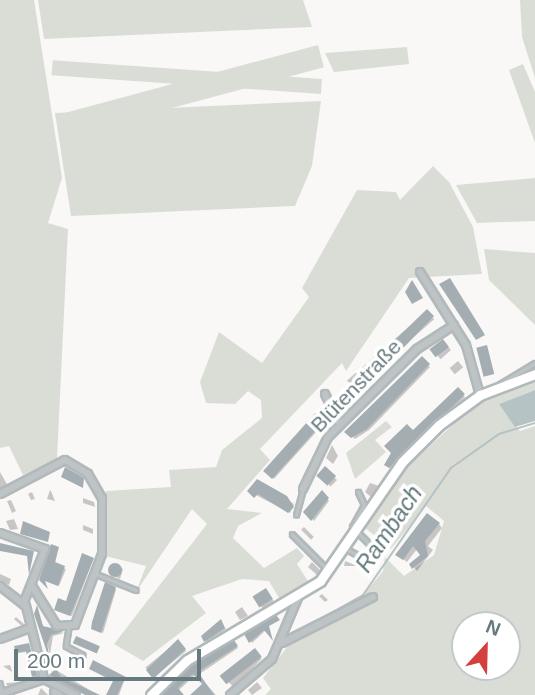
<!DOCTYPE html>
<html>
<head>
<meta charset="utf-8">
<style>
  body { margin:0 }
  #map { position:relative; width:535px; height:695px; overflow:hidden; background:#f9f8f7; font-family:Helvetica,sans-serif }
  div>[style] { position:absolute }
  .green>* { inset:0; background:#daddd6; transform-origin:0 0 }
  .water>* { inset:0; background:#b5c3c5 }
  .shadow>* { inset:0; background:#0003; transform-origin:0 0 }
  .stream>* { height:2px; margin:-1px; padding:0 1px; transform-origin:1px; border-radius:1px; background:#b5c3c5 }
  .building>* { inset:0; background:#a4aeb2; transform-origin:0 0 }
  .round { border-radius:50% }
  .roads { filter:drop-shadow(2px 0 #b1b9bb) drop-shadow(-2px 0 #b1b9bb) drop-shadow(0 2px #b1b9bb) drop-shadow(0 -2px #b1b9bb) }
  .lane>* { height:2.5px; margin:-1.25px; padding:0 1.25px; transform-origin:1.25px; border-radius:1.25px; background:#bec4c6 }
  .street>* { height:6px; margin:-3px; padding:0 3px; transform-origin:3px; border-radius:3px; background:#bec4c6 }
  .secondary>* { height:9px; margin:-4.5px; padding:0 4.5px; transform-origin:4.5px; border-radius:4.5px; background:#fff }
  span { translate:-50% -50%; white-space:nowrap; text-align:center; line-height:1.15; -webkit-text-stroke:7px #fff; paint-order:stroke }
  .street-label { font-size:21px; color:#667a7f }
  .water-label { font-size:23px; color:#617879; font-style:italic }
  .north { position:absolute; left:451px; top:611px; width:70px; height:70px; box-sizing:border-box; background:#fff; border:2px solid #c2cacc; border-radius:50%; rotate:22deg; font-size:19px; font-weight:700; line-height:28px; text-align:center; color:#667a7f }
  .north::after { content:''; display:block; margin:auto; width:24px; height:32px; background:#d3403d; clip-path:polygon(50% 0,100% 100%,50% 72%,0 100%) }
  .scale { position:absolute; left:14px; top:649px; width:187px; height:32px; box-sizing:border-box; border:4px solid #667a7f; border-top:0; padding-left:9px; font-size:21px; line-height:24px; white-space:nowrap; color:#667a7f; -webkit-text-stroke:5px #fff; paint-order:stroke }
</style>
</head>
<body>
<div id="map">
  <div class="green">
    <div style="clip-path:polygon(0 0,34px 0,62px 178px,48px 223px,68px 229px,57px 459px,23px 475px,9px 446px,0 448px)"></div>
    <div style="clip-path:polygon(38px 0,303px 0,312px 27px,44px 39px)"></div>
    <div style="clip-path:polygon(520px 0,535px 0,535px 78px,522px 37px)"></div>
    <div style="left:318px;top:45px;width:23px;height:272px;rotate:75deg"></div>
    <div style="clip-path:polygon(407px 47px,409px 64px,334px 72px,325px 53px)"></div>
    <div style="clip-path:polygon(523px 64px,535px 92px,535px 143px,509px 70px)"></div>
    <div style="left:322px;top:79px;width:15px;height:270px;rotate:94deg"></div>
    <div style="clip-path:polygon(321px 101px,312px 166px,295px 206px,71px 216px,55px 113px)"></div>
    <div style="clip-path:polygon(433px 166px,449px 182px,473px 227px,482px 274px,409px 278px,346px 371px,342px 363px,260px 449px,270px 460px,227px 509px,262px 513px,238px 526px,233px 538px,264px 568px,297px 548px,304px 556px,297px 564px,308px 581px,279px 598px,269px 581px,242px 579px,192px 596px,206px 613px,143px 661px,114px 644px,207px 524px,192px 509px,136px 592px,146px 566px,105px 556px,106px 491px,171px 487px,169px 470px,216px 467px,222px 450px,262px 418px,261px 400px,248px 391px,235px 404px,206px 403px,200px 382px,219px 332px,262px 363px,309px 297px,302px 288px,357px 190px,396px 192px,400px 200px)"></div>
    <div style="clip-path:polygon(535px 178px,535px 221px,477px 223px,456px 185px)"></div>
    <div style="clip-path:polygon(484px 249px,535px 253px,535px 325px,489px 280px)"></div>
    <div style="clip-path:polygon(evenodd,535px 378px,535px 390px,499px 404px,520px 431px,535px 426px,535px 695px,265px 695px,271px 689px,263px 678px,301px 629px,363px 595px,383px 571px,385px 557px,404px 576px,434px 555px,444px 521px,426px 506px,391px 549px,364px 527px,407px 467px,471px 408px,535px 378px,465px 625px,507px 625px,507px 667px,465px 667px,465px 625px)"></div>
    <div style="clip-path:polygon(386px 421px,392px 427px,375px 440px,386px 452px,355px 479px,346px 453px)"></div>
  </div>
  <div class="water">
    <div style="clip-path:polygon(535px 390px,535px 421px,515px 427px,499px 404px)"></div>
  </div>
  <div class="shadow">
    <div style="left:427px;top:311px;width:11px;height:106px;rotate:49deg"></div>
    <div style="left:443px;top:341px;width:12px;height:14px;rotate:48deg"></div>
    <div style="clip-path:polygon(422px 359px,430px 367px,369px 430px,355px 439px,347px 432px)"></div>
    <div style="left:458px;top:361px;width:8px;height:11px;rotate:50deg"></div>
    <div style="clip-path:polygon(458px 390px,465px 397px,391px 468px,386px 465px)"></div>
    <div style="clip-path:polygon(342px 394px,351px 403px,346px 408px,337px 398px)"></div>
    <div style="left:318px;top:412px;width:12px;height:79px;rotate:42deg"></div>
    <div style="clip-path:polygon(332px 445px,338px 456px,333px 464px,326px 458px)"></div>
    <div style="left:325px;top:468px;width:17px;height:9px;rotate:45deg"></div>
    <div style="clip-path:polygon(0 472px,8px 486px,0 488px)"></div>
    <div style="clip-path:polygon(257px 482px,294px 504px,290px 513px,250px 492px)"></div>
    <div style="clip-path:polygon(370px 483px,379px 486px,371px 497px,365px 492px)"></div>
    <div style="clip-path:polygon(50px 490px,51px 491px,55px 501px,47px 499px)"></div>
    <div style="clip-path:polygon(32px 492px,35px 499px,31px 500px,28px 494px)"></div>
    <div style="clip-path:polygon(322px 493px,329px 501px,314px 521px,305px 512px)"></div>
    <div style="clip-path:polygon(83px 498px,94px 502px,95px 507px,83px 503px)"></div>
    <div style="clip-path:polygon(11px 500px,16px 511px,12px 513px,7px 501px)"></div>
    <div style="clip-path:polygon(14px 519px,18px 529px,10px 530px,6px 521px)"></div>
    <div style="clip-path:polygon(439px 524px,442px 528px,428px 546px,433px 550px,417px 571px,411px 564px,423px 555px,417px 549px,407px 562px,397px 555px)"></div>
    <div style="clip-path:polygon(83px 525px,93px 529px,93px 534px,83px 530px)"></div>
    <div style="left:304px;top:527px;width:14px;height:4px;rotate:45deg"></div>
    <div style="clip-path:polygon(58px 548px,55px 564px,66px 569px,59px 586px,44px 580px)"></div>
    <div style="clip-path:polygon(93px 560px,72px 616px,57px 611px,67px 603px)"></div>
    <div style="clip-path:polygon(345px 561px,355px 565px,357px 566px,344px 566px)"></div>
    <div style="clip-path:polygon(312px 562px,321px 571px,317px 575px,308px 567px)"></div>
    <div style="clip-path:polygon(113px 564px,123px 569px,120px 579px,110px 574px)"></div>
    <div style="clip-path:polygon(0 574px,11px 579px,9px 585px,0 581px)"></div>
    <div style="clip-path:polygon(115px 588px,116px 590px,103px 633px,95px 630px)"></div>
    <div style="clip-path:polygon(268px 592px,274px 602px,263px 609px,261px 606px)"></div>
    <div style="clip-path:polygon(322px 594px,328px 600px,325px 602px,319px 596px)"></div>
    <div style="clip-path:polygon(242px 607px,248px 616px,240px 620px,235px 612px)"></div>
    <div style="clip-path:polygon(36px 610px,44px 628px,64px 633px,53px 636px,50px 654px)"></div>
    <div style="left:16px;top:617px;width:11px;height:3px;rotate:41deg"></div>
    <div style="clip-path:polygon(220px 622px,226px 629px,207px 642px,203px 636px)"></div>
    <div style="clip-path:polygon(267px 623px,266px 630px,252px 643px,246px 635px)"></div>
    <div style="left:178px;top:641px;width:13px;height:42px;rotate:51deg"></div>
    <div style="clip-path:polygon(235px 644px,238px 648px,198px 675px,216px 695px,192px 695px,204px 685px,195px 675px,178px 691px,182px 695px,162px 695px)"></div>
    <div style="clip-path:polygon(29px 645px,38px 677px,35px 678px,28px 652px,17px 653px)"></div>
    <div style="left:254px;top:651px;width:11px;height:40px;rotate:45deg"></div>
    <div style="left:70px;top:656px;width:10px;height:5px;rotate:29deg"></div>
    <div style="clip-path:polygon(10px 665px,11px 667px,12px 672px,3px 666px)"></div>
    <div style="clip-path:polygon(56px 670px,98px 695px,51px 672px)"></div>
    <div style="clip-path:polygon(125px 678px,119px 695px,108px 695px)"></div>
    <div style="clip-path:polygon(22px 682px,8px 687px,6px 683px)"></div>
    <div style="clip-path:polygon(257px 682px,262px 688px,252px 695px,248px 690px)"></div>
    <div style="clip-path:polygon(41px 688px,48px 695px,38px 695px)"></div>
  </div>
  <div class="stream">
    <div style="left:301px;top:630px;width:71px;rotate:-29.4deg"></div>
    <div style="left:363px;top:595px;width:155px;rotate:-55.3deg"></div>
    <div style="left:451px;top:468px;width:59px;rotate:-35.3deg"></div>
    <div style="left:499px;top:434px;width:38px;rotate:-17deg"></div>
  </div>
  <div class="building">
    <div style="clip-path:polygon(450px 278px,485px 335px,476px 340px,439px 284px)"></div>
    <div style="clip-path:polygon(412px 280px,423px 298px,412px 304px,405px 292px)"></div>
    <div style="clip-path:polygon(427px 309px,434px 316px,359px 394px,351px 387px,363px 371px)"></div>
    <div style="left:443px;top:339px;width:10px;height:17px;rotate:53deg"></div>
    <div style="left:487px;top:345px;width:30px;height:11px;rotate:76deg"></div>
    <div style="clip-path:polygon(422px 356px,430px 364px,367px 429px,351px 438px,344px 432px)"></div>
    <div style="clip-path:polygon(458px 387px,465px 394px,455px 404px,389px 468px,384px 465px,391px 453px,384px 446px,407px 424px,413px 430px)"></div>
    <div style="left:318px;top:410px;width:12px;height:82px;rotate:42deg"></div>
    <div style="left:325px;top:466px;width:15px;height:13px;rotate:42deg"></div>
    <div style="clip-path:polygon(65px 467px,84px 478px,83px 488px,61px 477px)"></div>
    <div style="clip-path:polygon(257px 479px,287px 496px,294px 507px,288px 513px,258px 494px,254px 498px,247px 491px)"></div>
    <div style="clip-path:polygon(322px 490px,329px 498px,311px 521px,303px 512px)"></div>
    <div style="clip-path:polygon(427px 513px,440px 523px,425px 541px,428px 556px,412px 569px,409px 564px,420px 555px,413px 546px,403px 560px,395px 555px)"></div>
    <div style="clip-path:polygon(23px 521px,50px 532px,48px 542px,20px 534px)"></div>
    <div style="clip-path:polygon(0 543px,34px 551px,29px 575px,27px 556px,0 551px)"></div>
    <div style="clip-path:polygon(51px 544px,59px 547px,55px 562px,65px 566px,58px 586px,45px 581px,48px 589px,39px 580px)"></div>
    <div style="clip-path:polygon(82px 553px,94px 558px,70px 616px,54px 610px,58px 598px,66px 601px)"></div>
    <div class="round" style="left:108px;top:563px;width:14px;height:14px"></div>
    <div style="clip-path:polygon(105px 582px,116px 587px,101px 633px,91px 629px,92px 622px)"></div>
    <div style="left:266px;top:588px;width:13px;height:16px;rotate:58deg"></div>
    <div style="clip-path:polygon(37px 605px,43px 626px,64px 631px,51px 635px,47px 644px,51px 664px,34px 614px)"></div>
    <div style="clip-path:polygon(276px 615px,280px 620px,269px 626px,273px 641px,264px 630px,249px 643px,244px 634px)"></div>
    <div style="clip-path:polygon(221px 619px,225px 628px,204px 642px,201px 636px)"></div>
    <div style="left:76px;top:636px;width:26px;height:8px;rotate:23deg"></div>
    <div style="clip-path:polygon(178px 639px,186px 649px,153px 679px,146px 670px)"></div>
    <div style="clip-path:polygon(234px 640px,238px 646px,198px 672px,214px 695px,190px 695px,202px 684px,193px 674px,178px 688px,184px 695px,161px 695px,191px 666px)"></div>
    <div style="clip-path:polygon(29px 643px,37px 675px,32px 677px,26px 651px,16px 653px,14px 646px)"></div>
    <div style="left:255px;top:648px;width:11px;height:45px;rotate:52deg"></div>
    <div style="clip-path:polygon(93px 660px,126px 677px,117px 695px,106px 695px,113px 681px,89px 669px)"></div>
    <div style="clip-path:polygon(56px 669px,61px 677px,100px 695px,85px 695px,49px 675px)"></div>
  </div>
  <div class="roads">
    <div class="lane">
      <div style="left:500px;top:384px;width:41px;rotate:-31deg"></div>
      <div style="left:296px;top:515px;width:27px;rotate:-75deg"></div>
      <div style="left:292px;top:534px;width:49px;rotate:45deg"></div>
      <div style="left:345px;top:548px;width:21px;rotate:29deg"></div>
      <div style="left:363px;top:558px;width:14px;rotate:-39deg"></div>
      <div style="left:374px;top:549px;width:31px;rotate:-135deg"></div>
      <div style="left:352px;top:527px;width:25px;rotate:-61deg"></div>
      <div style="left:364px;top:505px;width:14px;rotate:-115deg"></div>
      <div style="left:96px;top:574px;width:43px;rotate:21.8deg"></div>
      <div style="left:69px;top:628px;width:18px;rotate:99deg"></div>
      <div style="left:66px;top:646px;width:19px;rotate:28deg"></div>
      <div style="left:0;top:683px;width:8px;rotate:76deg"></div>
    </div>
    <div class="street">
      <div style="left:420px;top:272px;width:86px;rotate:57.8deg"></div>
      <div style="left:466px;top:345px;width:52px;rotate:74.4deg"></div>
      <div style="left:325px;top:394px;width:34px;rotate:64deg"></div>
      <div style="left:303px;top:489px;width:58px;rotate:-64.3deg"></div>
      <div style="left:328px;top:437px;width:125px;rotate:-44.7deg"></div>
      <div style="left:417px;top:349px;width:44px;rotate:-33deg"></div>
      <div style="left:0;top:494px;width:73px;rotate:-27.6deg"></div>
      <div style="left:65px;top:460px;width:27px;rotate:31deg"></div>
      <div style="left:88px;top:474px;width:28px;rotate:60deg"></div>
      <div style="left:102px;top:498px;width:56px;rotate:90deg"></div>
      <div style="left:102px;top:554px;width:76px;rotate:110.8deg"></div>
      <div style="left:75px;top:625px;width:18px;rotate:177deg"></div>
      <div style="left:57px;top:626px;width:47px;rotate:-122deg"></div>
      <div style="left:0;top:533px;width:48px;rotate:19.6deg"></div>
      <div style="left:45px;top:549px;width:57px;rotate:111.6deg"></div>
      <div style="left:0;top:586px;width:33px;rotate:38deg"></div>
      <div style="left:26px;top:606px;width:75px;rotate:76.1deg"></div>
      <div style="left:44px;top:679px;width:36px;rotate:27deg"></div>
      <div style="left:0;top:639px;width:30px;rotate:-20deg"></div>
      <div style="left:282px;top:643px;width:102px;rotate:-26.8deg"></div>
      <div style="left:54px;top:692px;width:6px;rotate:31deg"></div>
      <div style="left:0;top:694px;width:46px;rotate:-18.8deg"></div>
      <div style="left:230px;top:695px;width:55px;rotate:-40.6deg"></div>
      <div style="left:272px;top:659px;width:72px;rotate:-67deg"></div>
    </div>
    <div class="secondary">
      <div style="left:151px;top:695px;width:50px;rotate:-44.2deg"></div>
      <div style="left:187px;top:660px;width:155px;rotate:-30.7deg"></div>
      <div style="left:320px;top:581px;width:145px;rotate:-55.4deg"></div>
      <div style="left:402px;top:462px;width:52px;rotate:-45deg"></div>
      <div style="left:439px;top:425px;width:51px;rotate:-36.2deg"></div>
      <div style="left:480px;top:395px;width:59px;rotate:-20.9deg"></div>
    </div>
  </div>
  <div class="street-label">
    <span style="left:356px;top:386px;rotate:-46deg">Blütenstraße</span>
  </div>
  <div class="water-label">
    <span style="left:389px;top:529px;rotate:-56deg">Rambach</span>
  </div>
  <div class="north">N</div>
  <div class="scale">200 m</div>
</div>
</body>
</html>
